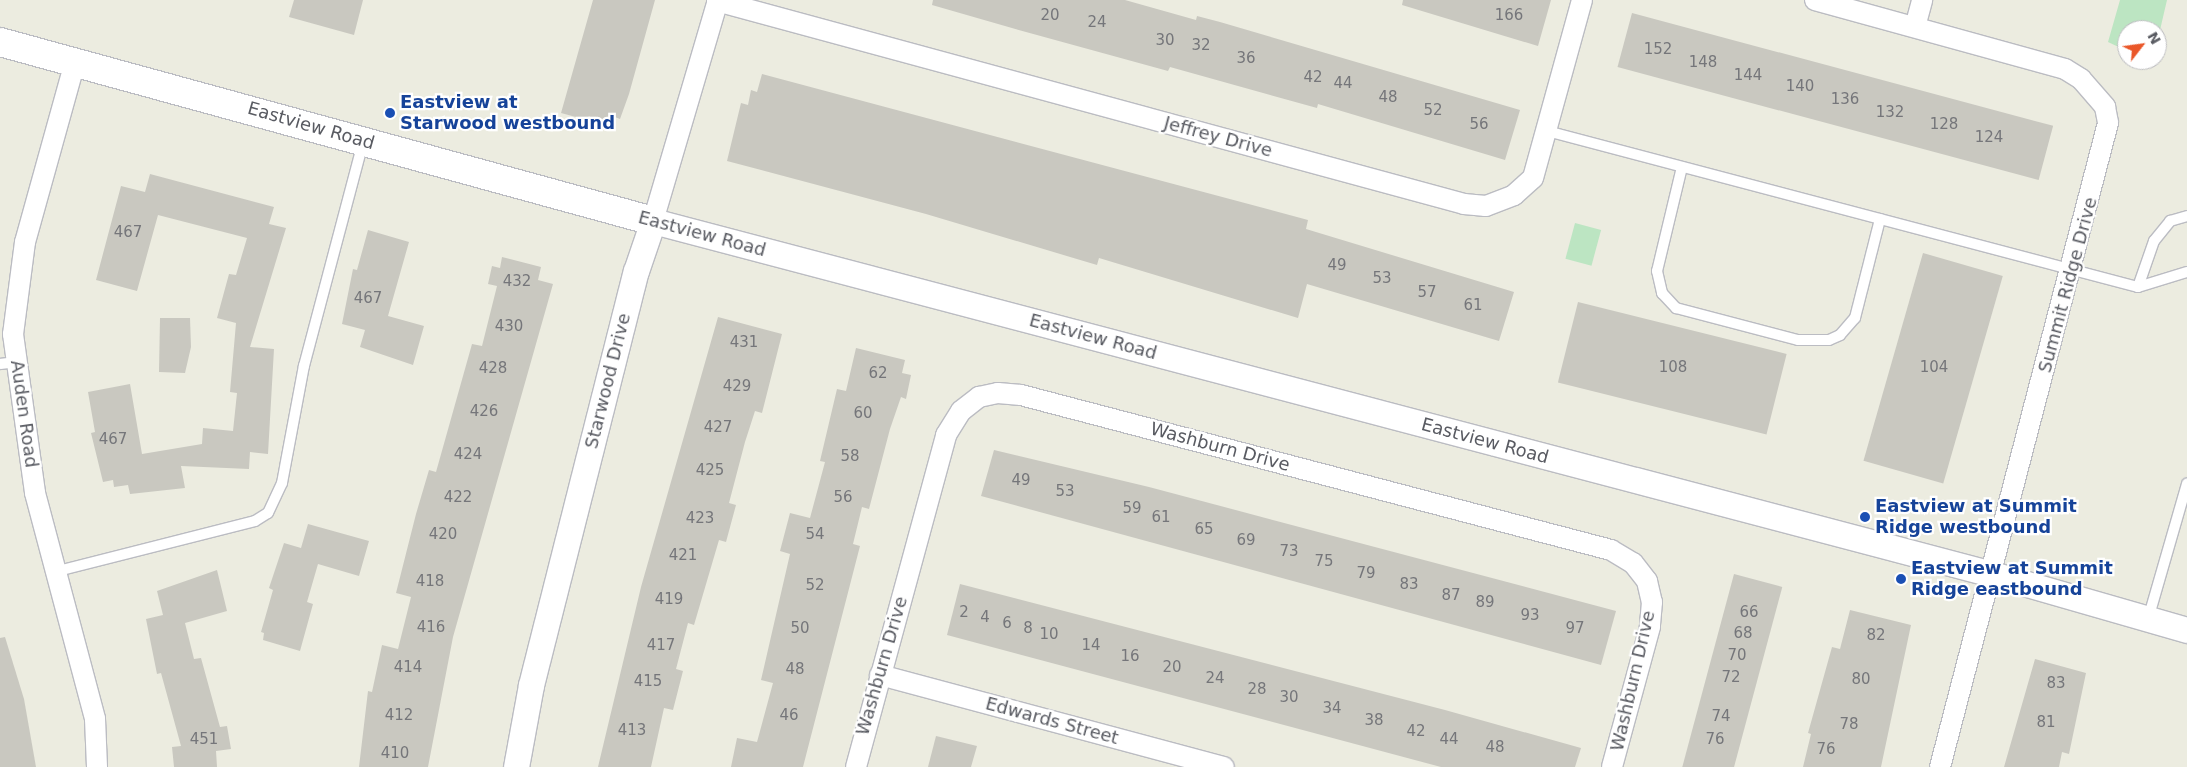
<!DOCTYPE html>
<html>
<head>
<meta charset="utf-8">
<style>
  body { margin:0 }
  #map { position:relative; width:2187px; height:767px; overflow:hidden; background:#ecece0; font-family:"DejaVu Sans",sans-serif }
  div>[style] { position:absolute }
  .green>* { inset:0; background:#bce5c2; transform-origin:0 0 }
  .building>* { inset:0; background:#c9c8c0; transform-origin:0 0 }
  .roads { filter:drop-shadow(1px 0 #bbbcc2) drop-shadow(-1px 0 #bbbcc2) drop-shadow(0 1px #bbbcc2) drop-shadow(0 -1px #bbbcc2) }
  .service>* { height:10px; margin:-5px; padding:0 5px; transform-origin:5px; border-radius:5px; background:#fff }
  .minor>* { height:20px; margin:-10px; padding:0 10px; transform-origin:10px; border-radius:10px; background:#fff }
  .tertiary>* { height:25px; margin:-12.5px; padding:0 12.5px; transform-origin:12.5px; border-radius:12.5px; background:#fff }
  .secondary>* { height:28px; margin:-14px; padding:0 14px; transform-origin:14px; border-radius:14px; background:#fff }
  .dots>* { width:14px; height:14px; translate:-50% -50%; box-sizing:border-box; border:2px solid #fff; border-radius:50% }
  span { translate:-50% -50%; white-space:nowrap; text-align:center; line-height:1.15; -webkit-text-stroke:4.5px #fff; paint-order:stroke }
  .number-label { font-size:15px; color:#75767a }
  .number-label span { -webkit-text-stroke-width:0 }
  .transit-label { font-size:18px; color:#164399; font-weight:700 }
  .left { translate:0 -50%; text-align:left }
  .street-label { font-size:18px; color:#595b62 }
  .north { position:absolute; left:2117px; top:20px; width:50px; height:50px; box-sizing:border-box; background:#fff; border:1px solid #bdbdc0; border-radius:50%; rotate:60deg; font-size:14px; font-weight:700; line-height:20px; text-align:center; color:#595b62 }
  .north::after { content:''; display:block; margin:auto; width:18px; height:22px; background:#ea5729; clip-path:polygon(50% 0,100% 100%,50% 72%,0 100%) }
</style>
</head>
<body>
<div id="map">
  <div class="green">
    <div style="clip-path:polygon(2120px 0,2167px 0,2157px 43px,2157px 30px,2127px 30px,2127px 51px,2108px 42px)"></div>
    <div style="left:1575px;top:223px;width:27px;height:37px;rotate:15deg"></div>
  </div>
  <div class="building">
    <div style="clip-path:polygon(294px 0,363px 0,354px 35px,289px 17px)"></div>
    <div style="clip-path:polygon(593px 0,655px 0,629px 94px,620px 119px,615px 117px,613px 127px,561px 113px)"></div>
    <div style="clip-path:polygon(933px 0,1125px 0,1196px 20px,1197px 16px,1220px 22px,1520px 110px,1505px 160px,1318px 104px,1317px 108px,1170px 67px,1168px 71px,1026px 32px,932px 5px)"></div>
    <div style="clip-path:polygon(1403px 0,1551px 0,1538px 46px,1402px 5px)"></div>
    <div style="left:1632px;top:13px;width:436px;height:56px;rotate:15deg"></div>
    <div style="clip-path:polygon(762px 74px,1308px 220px,1306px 229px,1514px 292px,1499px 341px,1307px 284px,1298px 318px,1099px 258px,1097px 265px,926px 214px,727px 161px,741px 103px,748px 105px,751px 90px,757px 92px)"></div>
    <div style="clip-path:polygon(150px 174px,274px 207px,269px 224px,286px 228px,250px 347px,274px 349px,268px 454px,250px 452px,249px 469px,181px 466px,185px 488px,130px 494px,128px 485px,114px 487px,113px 480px,103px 482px,91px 433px,95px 432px,88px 392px,130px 384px,142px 454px,202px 444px,203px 428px,233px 431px,237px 393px,230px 392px,236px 323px,217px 318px,229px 274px,236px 275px,247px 238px,158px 215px,137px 291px,96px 280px,121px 186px,145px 192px)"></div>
    <div style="clip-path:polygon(368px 230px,409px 242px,388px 316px,424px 326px,413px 365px,360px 347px,365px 330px,342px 324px,353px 269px,357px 270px)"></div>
    <div style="left:1923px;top:253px;width:83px;height:216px;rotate:16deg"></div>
    <div style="clip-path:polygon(502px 257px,541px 267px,538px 280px,553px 284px,453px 637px,428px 767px,359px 767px,368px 691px,372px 692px,382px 645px,398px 649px,411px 597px,396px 593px,416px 514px,429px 470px,436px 472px,472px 344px,482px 346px,497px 286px,488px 284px,492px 266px,500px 268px)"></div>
    <div style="left:1578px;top:302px;width:215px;height:83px;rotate:14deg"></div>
    <div style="clip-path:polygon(718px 317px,782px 334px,762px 413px,755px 411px,745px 442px,729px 503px,736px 505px,726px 542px,719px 540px,694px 625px,688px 623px,676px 669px,683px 671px,673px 710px,664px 708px,651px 767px,598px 767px,641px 587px)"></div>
    <div style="clip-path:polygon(160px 318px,190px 318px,191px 347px,185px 373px,159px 372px)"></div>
    <div style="clip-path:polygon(856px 348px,905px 360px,902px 373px,911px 375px,906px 399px,901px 397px,890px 429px,869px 509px,862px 507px,853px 544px,860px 546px,803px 767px,731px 767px,737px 738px,757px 742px,773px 683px,761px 680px,790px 554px,780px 551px,790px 513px,810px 518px,825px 462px,820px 461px,837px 389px,846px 391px)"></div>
    <div style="clip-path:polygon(994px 450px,1149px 487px,1616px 611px,1601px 665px,981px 496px)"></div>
    <div style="clip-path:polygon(308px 524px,369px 541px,359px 576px,318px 564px,307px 602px,313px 604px,300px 651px,263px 640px,264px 633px,261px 632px,273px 590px,269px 588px,284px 543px,301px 548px)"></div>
    <div style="clip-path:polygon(217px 570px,227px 611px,185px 623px,194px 659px,201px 658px,220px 727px,227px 726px,231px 749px,216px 751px,217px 767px,174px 767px,172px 747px,181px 746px,161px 673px,157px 674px,146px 619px,163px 615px,157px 591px)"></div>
    <div style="left:1734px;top:574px;width:50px;height:200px;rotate:15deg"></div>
    <div style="clip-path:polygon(960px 584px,1445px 710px,1581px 748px,1575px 767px,1441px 767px,947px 635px)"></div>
    <div style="clip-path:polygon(1850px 610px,1911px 625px,1881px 767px,1803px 767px,1811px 734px,1808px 733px,1832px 647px,1840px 649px)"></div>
    <div style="clip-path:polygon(5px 637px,24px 699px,36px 767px,0 767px,0 638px)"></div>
    <div style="clip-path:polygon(2035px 659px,2086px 673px,2069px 754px,2062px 752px,2059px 767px,2004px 767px)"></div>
    <div style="clip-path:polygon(936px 736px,977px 746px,971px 767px,928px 767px)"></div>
  </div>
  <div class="roads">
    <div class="service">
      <div style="left:1547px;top:131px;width:611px;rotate:14.79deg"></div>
      <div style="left:2138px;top:287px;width:51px;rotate:-17deg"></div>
      <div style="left:1682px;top:167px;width:107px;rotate:103.5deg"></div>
      <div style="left:1657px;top:271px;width:23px;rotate:77deg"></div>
      <div style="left:1662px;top:293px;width:21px;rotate:47deg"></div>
      <div style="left:1676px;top:308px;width:126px;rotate:14.7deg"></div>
      <div style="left:1798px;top:340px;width:31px"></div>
      <div style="left:1829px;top:340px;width:12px;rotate:-24deg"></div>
      <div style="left:1840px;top:335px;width:23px;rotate:-49deg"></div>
      <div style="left:1855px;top:318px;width:102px;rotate:-75.8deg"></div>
      <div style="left:2138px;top:287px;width:49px;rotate:-70.8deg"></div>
      <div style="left:2154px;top:241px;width:26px;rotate:-51deg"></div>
      <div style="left:2170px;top:221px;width:18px;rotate:-16deg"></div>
      <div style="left:0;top:364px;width:16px;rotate:-7deg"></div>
      <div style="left:54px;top:572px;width:207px;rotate:-14.2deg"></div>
      <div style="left:255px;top:521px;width:15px;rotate:-32deg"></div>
      <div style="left:268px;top:513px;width:33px;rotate:-65deg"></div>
      <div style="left:282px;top:483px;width:119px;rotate:-79.4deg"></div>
      <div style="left:304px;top:366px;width:232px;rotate:-75.2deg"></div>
      <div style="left:2148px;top:619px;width:141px;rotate:-73.9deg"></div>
    </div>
    <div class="minor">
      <div style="left:1815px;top:0;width:259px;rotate:15.4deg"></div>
      <div style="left:2065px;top:69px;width:19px;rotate:32deg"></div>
      <div style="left:2081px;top:79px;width:37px;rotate:49deg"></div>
      <div style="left:2105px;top:107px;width:16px;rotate:79deg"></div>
      <div style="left:2108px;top:123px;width:666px;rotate:104.62deg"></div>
      <div style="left:717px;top:1px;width:774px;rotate:15.2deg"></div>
      <div style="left:1464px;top:204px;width:22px;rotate:5deg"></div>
      <div style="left:1486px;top:206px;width:30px;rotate:-21deg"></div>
      <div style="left:1514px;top:195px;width:25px;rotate:-42deg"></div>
      <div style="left:1533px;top:178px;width:185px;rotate:-74.6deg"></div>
      <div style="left:1915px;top:27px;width:28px;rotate:-75deg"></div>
      <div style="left:75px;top:62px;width:187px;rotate:105.5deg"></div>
      <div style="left:25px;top:242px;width:93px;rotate:97.4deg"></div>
      <div style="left:13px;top:334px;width:161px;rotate:82.1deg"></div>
      <div style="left:35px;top:493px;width:234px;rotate:75.1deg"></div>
      <div style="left:95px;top:719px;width:48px;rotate:87.6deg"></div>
      <div style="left:653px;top:221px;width:230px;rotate:-73.6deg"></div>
      <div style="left:880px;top:675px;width:356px;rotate:15deg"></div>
      <div style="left:856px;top:767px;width:344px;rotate:-74.8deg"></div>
      <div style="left:946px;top:435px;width:28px;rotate:-58deg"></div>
      <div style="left:961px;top:411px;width:23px;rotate:-38deg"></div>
      <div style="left:979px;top:397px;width:19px;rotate:-12deg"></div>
      <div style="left:998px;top:393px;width:23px;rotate:5deg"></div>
      <div style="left:1021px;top:395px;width:610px;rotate:14.72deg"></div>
      <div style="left:1611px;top:550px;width:26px;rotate:31deg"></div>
      <div style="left:1633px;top:563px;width:23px;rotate:52deg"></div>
      <div style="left:1647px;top:581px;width:22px;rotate:77deg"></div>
      <div style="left:1652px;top:602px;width:25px;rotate:95deg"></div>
      <div style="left:1650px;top:627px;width:145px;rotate:105.2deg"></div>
    </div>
    <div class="tertiary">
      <div style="left:516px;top:767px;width:83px;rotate:-79.6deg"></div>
      <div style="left:531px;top:685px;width:427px;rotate:-75.8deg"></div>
      <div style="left:636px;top:271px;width:53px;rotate:-71.2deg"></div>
      <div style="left:653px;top:221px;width:1385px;rotate:14.77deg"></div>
      <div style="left:1992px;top:574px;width:203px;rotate:16deg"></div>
    </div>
    <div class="secondary">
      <div style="left:0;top:42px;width:677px;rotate:15.33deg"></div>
    </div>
  </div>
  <div class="dots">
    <div style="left:390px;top:113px;background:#1a4fb4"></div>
    <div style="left:1865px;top:517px;background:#1a4fb4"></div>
    <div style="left:1901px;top:579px;background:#1a4fb4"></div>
  </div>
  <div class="number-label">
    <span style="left:1050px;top:16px">20</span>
    <span style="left:1509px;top:16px">166</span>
    <span style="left:1097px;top:23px">24</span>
    <span style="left:1165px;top:41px">30</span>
    <span style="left:1201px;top:46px">32</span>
    <span style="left:1658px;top:50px">152</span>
    <span style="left:1246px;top:59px">36</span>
    <span style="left:1703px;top:63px">148</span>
    <span style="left:1748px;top:76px">144</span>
    <span style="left:1313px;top:78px">42</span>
    <span style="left:1343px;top:84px">44</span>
    <span style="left:1800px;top:87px">140</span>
    <span style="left:1388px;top:98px">48</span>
    <span style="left:1845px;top:100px">136</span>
    <span style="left:1433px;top:111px">52</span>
    <span style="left:1890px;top:113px">132</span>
    <span style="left:1479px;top:125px">56</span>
    <span style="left:1944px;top:125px">128</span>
    <span style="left:1989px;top:138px">124</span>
    <span style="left:128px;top:233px">467</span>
    <span style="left:1337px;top:266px">49</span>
    <span style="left:1382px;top:279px">53</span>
    <span style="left:517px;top:282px">432</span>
    <span style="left:1427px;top:293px">57</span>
    <span style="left:368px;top:299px">467</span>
    <span style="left:1473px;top:306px">61</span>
    <span style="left:509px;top:327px">430</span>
    <span style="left:744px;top:343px">431</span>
    <span style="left:1673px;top:368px">108</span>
    <span style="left:1934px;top:368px">104</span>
    <span style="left:493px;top:369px">428</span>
    <span style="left:878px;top:374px">62</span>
    <span style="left:737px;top:387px">429</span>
    <span style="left:484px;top:412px">426</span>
    <span style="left:863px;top:414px">60</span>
    <span style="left:718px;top:428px">427</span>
    <span style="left:113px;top:440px">467</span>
    <span style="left:468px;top:455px">424</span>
    <span style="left:850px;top:457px">58</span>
    <span style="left:710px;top:471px">425</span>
    <span style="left:1021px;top:481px">49</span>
    <span style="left:1065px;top:492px">53</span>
    <span style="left:458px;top:498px">422</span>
    <span style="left:843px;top:498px">56</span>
    <span style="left:1132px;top:509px">59</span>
    <span style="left:1161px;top:518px">61</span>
    <span style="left:700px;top:519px">423</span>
    <span style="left:1204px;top:530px">65</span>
    <span style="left:443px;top:535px">420</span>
    <span style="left:815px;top:535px">54</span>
    <span style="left:1246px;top:541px">69</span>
    <span style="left:1289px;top:552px">73</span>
    <span style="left:683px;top:556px">421</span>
    <span style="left:1324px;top:562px">75</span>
    <span style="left:1366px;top:574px">79</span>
    <span style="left:430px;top:582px">418</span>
    <span style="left:1409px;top:585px">83</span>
    <span style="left:815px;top:586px">52</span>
    <span style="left:1451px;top:596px">87</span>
    <span style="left:669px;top:600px">419</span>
    <span style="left:1485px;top:603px">89</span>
    <span style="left:964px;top:613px">2</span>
    <span style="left:1749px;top:613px">66</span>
    <span style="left:1530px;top:616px">93</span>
    <span style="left:985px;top:618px">4</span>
    <span style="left:1007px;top:624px">6</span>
    <span style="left:431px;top:628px">416</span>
    <span style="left:800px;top:629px">50</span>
    <span style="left:1028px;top:629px">8</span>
    <span style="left:1575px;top:629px">97</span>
    <span style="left:1743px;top:634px">68</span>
    <span style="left:1049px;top:635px">10</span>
    <span style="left:1876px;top:636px">82</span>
    <span style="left:661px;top:646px">417</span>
    <span style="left:1091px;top:646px">14</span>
    <span style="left:1737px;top:656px">70</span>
    <span style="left:1130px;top:657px">16</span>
    <span style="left:408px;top:668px">414</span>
    <span style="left:1172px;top:668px">20</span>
    <span style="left:795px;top:670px">48</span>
    <span style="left:1731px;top:678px">72</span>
    <span style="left:1215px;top:679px">24</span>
    <span style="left:1861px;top:680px">80</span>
    <span style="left:648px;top:682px">415</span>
    <span style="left:2056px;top:684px">83</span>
    <span style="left:1257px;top:690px">28</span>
    <span style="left:1289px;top:698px">30</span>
    <span style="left:1332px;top:709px">34</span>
    <span style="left:399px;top:716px">412</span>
    <span style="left:789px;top:716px">46</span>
    <span style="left:1721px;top:717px">74</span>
    <span style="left:1374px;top:721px">38</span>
    <span style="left:2046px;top:723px">81</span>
    <span style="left:1849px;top:725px">78</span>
    <span style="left:632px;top:731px">413</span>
    <span style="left:1416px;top:732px">42</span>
    <span style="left:204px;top:740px">451</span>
    <span style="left:1449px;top:740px">44</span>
    <span style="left:1715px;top:740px">76</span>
    <span style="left:1495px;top:748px">48</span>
    <span style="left:1826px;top:750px">76</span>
    <span style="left:395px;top:754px">410</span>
  </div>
  <div class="transit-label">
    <span class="left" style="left:400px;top:113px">Eastview at<br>Starwood westbound</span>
    <span class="left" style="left:1875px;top:517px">Eastview at Summit<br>Ridge westbound</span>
    <span class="left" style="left:1911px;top:579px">Eastview at Summit<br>Ridge eastbound</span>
  </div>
  <div class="street-label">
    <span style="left:311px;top:126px;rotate:16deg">Eastview Road</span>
    <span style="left:1218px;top:137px;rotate:15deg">Jeffrey Drive</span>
    <span style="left:702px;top:234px;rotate:15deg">Eastview Road</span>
    <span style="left:2068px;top:285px;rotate:-75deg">Summit Ridge Drive</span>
    <span style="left:1093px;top:337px;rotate:15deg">Eastview Road</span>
    <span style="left:608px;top:381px;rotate:-76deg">Starwood Drive</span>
    <span style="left:24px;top:414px;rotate:82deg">Auden Road</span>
    <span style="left:1485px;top:441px;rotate:15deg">Eastview Road</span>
    <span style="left:1220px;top:447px;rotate:15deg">Washburn Drive</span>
    <span style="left:882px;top:666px;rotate:-74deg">Washburn Drive</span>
    <span style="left:1633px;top:681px;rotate:-77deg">Washburn Drive</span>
    <span style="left:1052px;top:721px;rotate:15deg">Edwards Street</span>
  </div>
  <div class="north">N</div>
</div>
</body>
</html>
